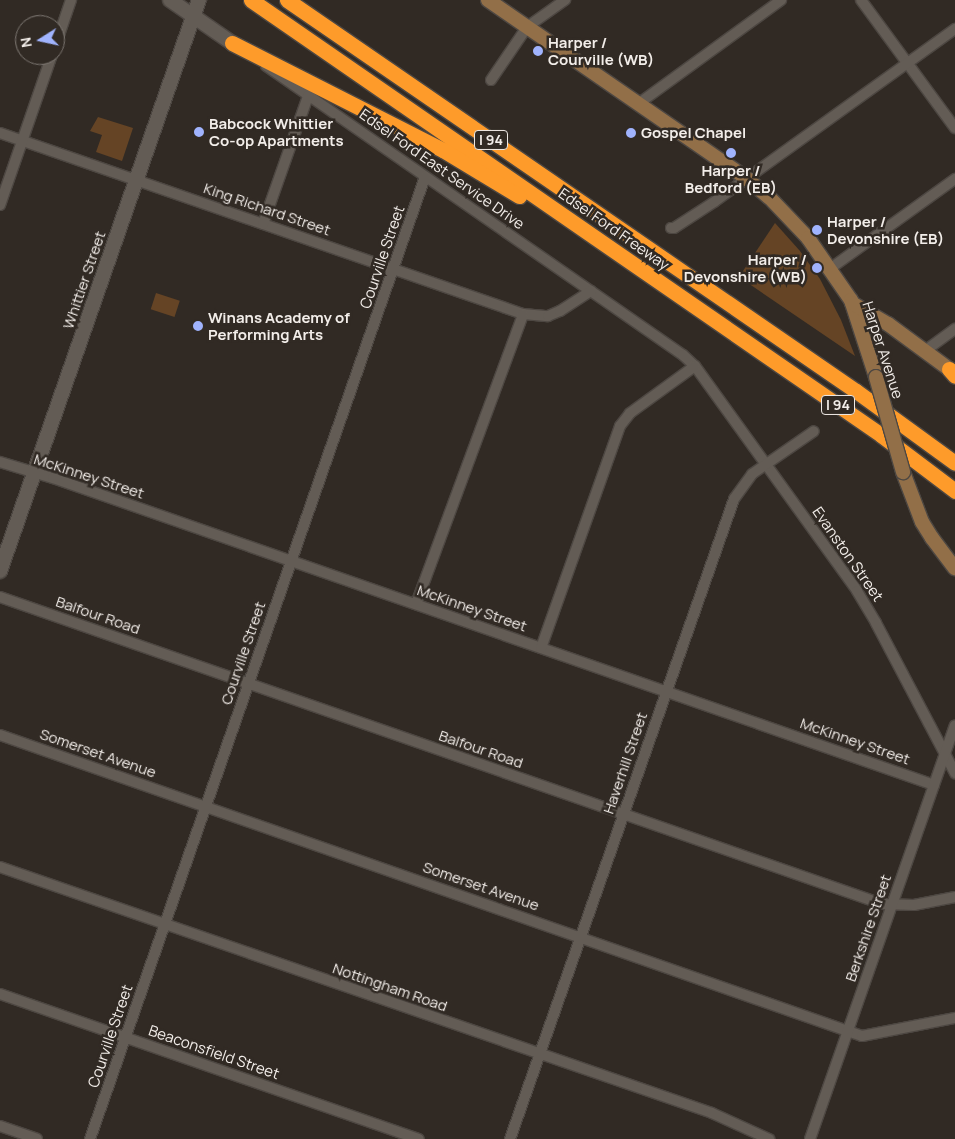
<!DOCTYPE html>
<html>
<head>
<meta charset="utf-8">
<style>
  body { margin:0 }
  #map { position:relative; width:955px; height:1139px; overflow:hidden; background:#312a24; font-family:Manrope,sans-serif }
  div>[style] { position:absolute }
  .green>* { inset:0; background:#654425; transform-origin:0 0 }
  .roads { filter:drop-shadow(1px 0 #4d4742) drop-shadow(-1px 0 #4d4742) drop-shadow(0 1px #4d4742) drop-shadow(0 -1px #4d4742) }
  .minor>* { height:10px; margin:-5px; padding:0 5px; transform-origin:5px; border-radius:5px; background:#635c55 }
  .tertiary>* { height:14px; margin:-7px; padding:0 7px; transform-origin:7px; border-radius:7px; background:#635c55 }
  .secondary>* { height:14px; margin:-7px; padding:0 7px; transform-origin:7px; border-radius:7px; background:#926f48 }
  .motorway>* { height:15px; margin:-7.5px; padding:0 7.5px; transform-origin:7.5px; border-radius:7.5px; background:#fe9b2a }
  .bridges { filter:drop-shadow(1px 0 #4d4742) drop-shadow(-1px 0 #4d4742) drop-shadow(0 1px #4d4742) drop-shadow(0 -1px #4d4742) }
  .secondary-bridge>* { height:14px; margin:-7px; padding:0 7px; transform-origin:7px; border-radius:7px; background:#926f48 }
  .dots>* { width:14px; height:14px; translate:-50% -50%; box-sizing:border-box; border:2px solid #312a24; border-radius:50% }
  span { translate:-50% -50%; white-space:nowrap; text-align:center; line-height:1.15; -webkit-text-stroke:5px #312a24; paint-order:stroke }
  .shield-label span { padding:1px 4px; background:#312a24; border:1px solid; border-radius:4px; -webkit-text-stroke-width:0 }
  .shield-label { font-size:14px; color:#f2ede9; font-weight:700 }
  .poi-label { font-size:15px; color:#f2ede9; font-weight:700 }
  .left { translate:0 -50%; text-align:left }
  .right { translate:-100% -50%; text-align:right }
  .street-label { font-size:15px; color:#f2ede9 }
  .north { position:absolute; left:15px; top:15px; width:50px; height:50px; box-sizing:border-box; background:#312a24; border:1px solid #7e7873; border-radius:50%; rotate:260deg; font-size:14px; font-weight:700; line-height:20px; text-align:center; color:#f2ede9 }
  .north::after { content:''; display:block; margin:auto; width:18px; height:22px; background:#a0b3fd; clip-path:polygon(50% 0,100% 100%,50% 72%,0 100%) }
</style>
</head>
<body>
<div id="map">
  <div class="green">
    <div style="clip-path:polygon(98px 117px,133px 128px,122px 161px,96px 152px,102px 135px,90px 131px)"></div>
    <div style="clip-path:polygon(775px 223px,800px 251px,820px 279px,841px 320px,855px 356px,739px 277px)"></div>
    <div style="left:156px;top:293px;width:25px;height:17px;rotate:18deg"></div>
  </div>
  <div class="roads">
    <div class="minor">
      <div style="left:861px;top:0;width:159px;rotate:53.7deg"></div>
      <div style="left:55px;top:47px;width:50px;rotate:-71.2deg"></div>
      <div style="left:266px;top:66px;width:507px;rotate:34.72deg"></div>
      <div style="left:683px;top:355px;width:16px;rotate:43deg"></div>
      <div style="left:695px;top:366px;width:277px;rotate:54.2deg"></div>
      <div style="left:857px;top:591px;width:37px;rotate:59deg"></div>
      <div style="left:876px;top:623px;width:170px;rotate:62.2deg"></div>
      <div style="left:491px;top:80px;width:64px;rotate:-55.8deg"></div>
      <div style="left:527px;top:27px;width:47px;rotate:-35.4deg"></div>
      <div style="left:638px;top:104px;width:177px;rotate:-36deg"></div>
      <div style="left:0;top:133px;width:553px;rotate:19.09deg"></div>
      <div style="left:523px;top:314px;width:25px;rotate:5deg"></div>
      <div style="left:548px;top:316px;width:13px;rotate:-23deg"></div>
      <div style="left:560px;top:311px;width:37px;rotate:-33deg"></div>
      <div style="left:0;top:205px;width:159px;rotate:-70.9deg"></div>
      <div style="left:263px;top:224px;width:136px;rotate:-70.6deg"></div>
      <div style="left:671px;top:228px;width:3px"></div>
      <div style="left:674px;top:228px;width:48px;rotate:-33deg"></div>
      <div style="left:714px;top:202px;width:297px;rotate:-35.7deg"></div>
      <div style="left:831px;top:268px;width:153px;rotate:-35.7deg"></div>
      <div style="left:926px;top:350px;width:36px;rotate:-36deg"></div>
      <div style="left:0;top:462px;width:55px;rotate:16.8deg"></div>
      <div style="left:53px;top:478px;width:933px;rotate:19.21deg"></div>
      <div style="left:0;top:597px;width:934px;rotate:19.19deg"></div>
      <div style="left:882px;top:904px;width:32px;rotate:2deg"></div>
      <div style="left:914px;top:905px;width:42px;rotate:-11deg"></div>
      <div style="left:416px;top:604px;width:309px;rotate:-69.7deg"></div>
      <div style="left:541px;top:648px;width:236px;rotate:-70.4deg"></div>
      <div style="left:620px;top:426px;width:16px;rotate:-52deg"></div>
      <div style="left:630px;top:413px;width:80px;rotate:-35.9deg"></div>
      <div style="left:0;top:735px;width:913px;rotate:19.25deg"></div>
      <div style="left:862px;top:1036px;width:95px;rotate:-11deg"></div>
      <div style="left:0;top:867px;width:753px;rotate:19.06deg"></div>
      <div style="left:712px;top:1113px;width:63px;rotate:24.5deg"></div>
      <div style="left:0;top:994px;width:443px;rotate:19.1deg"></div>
      <div style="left:0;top:1126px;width:39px;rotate:19deg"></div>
      <div style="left:90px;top:1139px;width:1019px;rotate:-70.8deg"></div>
      <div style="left:510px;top:1139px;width:678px;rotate:-70.71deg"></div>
      <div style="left:734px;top:499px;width:31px;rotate:-54deg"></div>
      <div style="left:752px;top:474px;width:75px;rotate:-34.7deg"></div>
      <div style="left:810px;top:1139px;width:438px;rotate:-70.7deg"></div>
    </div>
    <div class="tertiary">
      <div style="left:170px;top:0;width:75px;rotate:34.7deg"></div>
      <div style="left:0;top:571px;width:605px;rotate:-70.79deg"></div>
    </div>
    <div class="secondary">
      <div style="left:488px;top:0;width:313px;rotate:34.6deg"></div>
      <div style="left:746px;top:178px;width:30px;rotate:40deg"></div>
      <div style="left:769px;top:197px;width:57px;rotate:46.4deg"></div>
      <div style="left:808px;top:238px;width:75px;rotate:55.3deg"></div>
      <div style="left:851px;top:300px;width:81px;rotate:72deg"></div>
      <div style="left:852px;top:303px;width:42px;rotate:30.3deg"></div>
      <div style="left:888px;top:324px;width:76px;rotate:36.4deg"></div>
      <div style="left:903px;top:472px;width:53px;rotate:69.2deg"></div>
      <div style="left:922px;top:522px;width:19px;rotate:58deg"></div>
      <div style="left:932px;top:538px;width:38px;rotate:53deg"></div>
    </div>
    <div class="motorway">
      <div style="left:251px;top:0;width:766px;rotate:34.62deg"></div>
      <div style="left:881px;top:435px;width:93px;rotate:37.1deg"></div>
      <div style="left:287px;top:0;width:690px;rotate:34.5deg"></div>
      <div style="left:856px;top:391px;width:122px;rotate:36deg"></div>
      <div style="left:232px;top:43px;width:237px;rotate:26.9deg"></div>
      <div style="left:443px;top:150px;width:89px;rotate:31.2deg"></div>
      <div style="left:949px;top:369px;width:9px;rotate:49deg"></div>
    </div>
  </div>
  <div class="bridges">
    <div class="secondary-bridge">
      <div style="left:876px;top:377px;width:99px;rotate:74.1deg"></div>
    </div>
  </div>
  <div class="dots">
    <div style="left:538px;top:51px;background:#a0b3fd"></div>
    <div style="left:199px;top:132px;background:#a0b3fd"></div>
    <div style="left:631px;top:133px;background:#a0b3fd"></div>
    <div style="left:731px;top:153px;background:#a0b3fd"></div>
    <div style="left:817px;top:230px;background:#a0b3fd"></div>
    <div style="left:817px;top:268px;background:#a0b3fd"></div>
    <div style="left:198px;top:326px;background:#a0b3fd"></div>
  </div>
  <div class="shield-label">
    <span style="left:491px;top:140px">I 94</span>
    <span style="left:838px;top:405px">I 94</span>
  </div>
  <div class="poi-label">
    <span class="left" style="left:548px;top:51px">Harper /<br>Courville (WB)</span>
    <span class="left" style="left:209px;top:132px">Babcock Whittier<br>Co-op Apartments</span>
    <span class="left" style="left:641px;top:133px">Gospel Chapel</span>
    <span style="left:731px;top:179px">Harper /<br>Bedford (EB)</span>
    <span class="left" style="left:827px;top:230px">Harper /<br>Devonshire (EB)</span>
    <span class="right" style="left:807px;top:268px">Harper /<br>Devonshire (WB)</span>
    <span class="left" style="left:208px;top:326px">Winans Academy of<br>Performing Arts</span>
  </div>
  <div class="street-label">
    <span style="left:442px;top:169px;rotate:35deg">Edsel Ford East Service Drive</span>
    <span style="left:267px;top:209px;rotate:19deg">King Richard Street</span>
    <span style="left:614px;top:229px;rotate:35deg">Edsel Ford Freeway</span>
    <span style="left:382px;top:257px;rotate:-71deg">Courville Street</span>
    <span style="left:84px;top:280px;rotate:-71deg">Whittier Street</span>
    <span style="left:883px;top:350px;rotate:72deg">Harper Avenue</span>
    <span style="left:89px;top:476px;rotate:18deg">McKinney Street</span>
    <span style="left:848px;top:554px;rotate:55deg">Evanston Street</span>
    <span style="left:472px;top:608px;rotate:19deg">McKinney Street</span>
    <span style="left:98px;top:615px;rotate:19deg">Balfour Road</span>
    <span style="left:243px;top:653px;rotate:-71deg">Courville Street</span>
    <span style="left:855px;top:741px;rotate:19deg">McKinney Street</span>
    <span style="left:481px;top:749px;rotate:19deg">Balfour Road</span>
    <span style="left:98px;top:753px;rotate:19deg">Somerset Avenue</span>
    <span style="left:625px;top:763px;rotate:-71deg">Haverhill Street</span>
    <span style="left:481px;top:886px;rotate:19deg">Somerset Avenue</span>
    <span style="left:868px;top:928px;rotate:-71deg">Berkshire Street</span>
    <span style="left:390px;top:987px;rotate:19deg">Nottingham Road</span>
    <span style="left:110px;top:1036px;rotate:-71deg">Courville Street</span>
    <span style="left:214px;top:1052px;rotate:19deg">Beaconsfield Street</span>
  </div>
  <div class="north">N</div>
</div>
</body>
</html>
